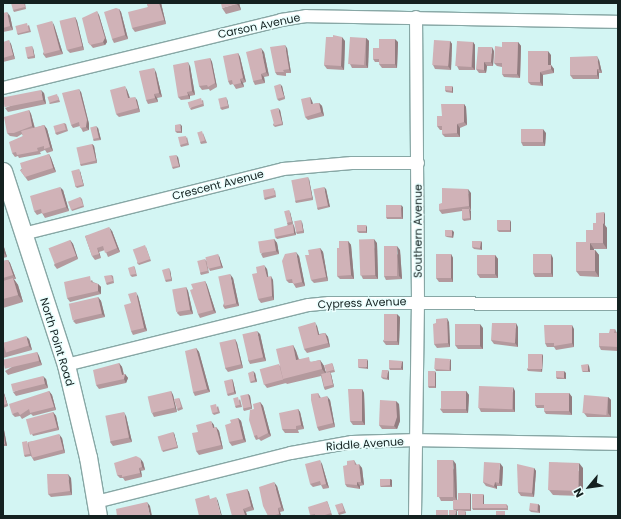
<!DOCTYPE html>
<html>
<head>
<meta charset="utf-8">
<style>
  body { margin:0 }
  #map { position:relative; width:621px; height:519px; overflow:hidden; background:#d3f5f3; font-family:Poppins,sans-serif }
  div>[style] { position:absolute }
  .roads { filter:drop-shadow(1px 0 #87a7a5) drop-shadow(-1px 0 #87a7a5) drop-shadow(0 1px #87a7a5) drop-shadow(0 -1px #87a7a5) }
  .street>* { height:12px; margin:-6px; padding:0 6px; transform-origin:6px; border-radius:6px; background:#fff }
  .secondary>* { height:17px; margin:-8.5px; padding:0 8.5px; transform-origin:8.5px; border-radius:8.5px; background:#fff }
  .wall>* { inset:0; background:#b3999d }
  .shaded-wall>* { inset:0; background:#927d80 }
  .building>* { inset:0; background:#d0b2b7; transform-origin:0 0 }
  span { translate:-50% -50%; white-space:nowrap; text-align:center; line-height:1.15; -webkit-text-stroke:3px #ebfffe; paint-order:stroke }
  .street-label { font-size:11px; color:#142120 }
  .frame { position:absolute; inset:0; border:4px solid #142120; pointer-events:none }
  .north { position:absolute; left:569px; top:467px; width:40px; height:40px; -webkit-text-stroke:3px #ebfffe; paint-order:stroke; rotate:241deg; font-size:11px; font-weight:700; line-height:16px; text-align:center; color:#142120 }
  .north::after { content:''; display:block; margin:auto; width:14px; height:18px; background:#142120; clip-path:polygon(50% 0,100% 100%,50% 72%,0 100%) }
</style>
</head>
<body>
<div id="map">
  <div class="roads">
    <div class="street">
      <div style="left:3px;top:88px;width:286px;rotate:-13.7deg"></div>
      <div style="left:281px;top:20px;width:25px;rotate:-9deg"></div>
      <div style="left:306px;top:16px;width:312px;rotate:1.1deg"></div>
      <div style="left:23px;top:234px;width:268px;rotate:-14deg"></div>
      <div style="left:283px;top:169px;width:69px;rotate:-5deg"></div>
      <div style="left:352px;top:163px;width:66px"></div>
      <div style="left:66px;top:365px;width:250px;rotate:-13.9deg"></div>
      <div style="left:309px;top:305px;width:20px;rotate:-6deg"></div>
      <div style="left:329px;top:303px;width:289px;rotate:0.2deg"></div>
      <div style="left:96px;top:502px;width:201px;rotate:-14.1deg"></div>
      <div style="left:291px;top:453px;width:62px;rotate:-10.2deg"></div>
      <div style="left:352px;top:442px;width:65px;rotate:-1.8deg"></div>
      <div style="left:417px;top:440px;width:201px;rotate:1.1deg"></div>
      <div style="left:415px;top:516px;width:215px;rotate:-89.2deg"></div>
      <div style="left:418px;top:301px;width:284px;rotate:-90.4deg"></div>
    </div>
    <div class="secondary">
      <div style="left:3px;top:171px;width:204px;rotate:72deg"></div>
      <div style="left:66px;top:365px;width:95px;rotate:76.6deg"></div>
      <div style="left:88px;top:457px;width:60px;rotate:80.4deg"></div>
    </div>
  </div>
  <div class="wall">
    <div style="clip-path:polygon(13px 3px,25px 3px,26px 9px,14px 12px,13px 10px)"></div>
    <div style="clip-path:polygon(147px 3px,161px 3px,166px 24px,135px 32px,132px 28px,148px 7px)"></div>
    <div style="clip-path:polygon(239px 3px,241px 10px,226px 14px,222px 8px)"></div>
    <div style="clip-path:polygon(119px 9px,121px 12px,128px 39px,114px 43px,112px 39px)"></div>
    <div style="clip-path:polygon(3px 13px,10px 16px,13px 30px,3px 32px)"></div>
    <div style="clip-path:polygon(99px 15px,107px 42px,105px 45px,93px 48px,88px 42px)"></div>
    <div style="clip-path:polygon(75px 17px,77px 21px,84px 50px,70px 53px,67px 50px)"></div>
    <div style="clip-path:polygon(29px 25px,31px 32px,18px 35px,17px 33px)"></div>
    <div style="clip-path:polygon(54px 25px,63px 54px,46px 58px,43px 54px)"></div>
    <div style="clip-path:polygon(333px 37px,345px 41px,344px 70px,327px 69px,324px 65px)"></div>
    <div style="clip-path:polygon(366px 38px,369px 41px,368px 68px,352px 68px,350px 64px)"></div>
    <div style="clip-path:polygon(450px 41px,452px 44px,451px 70px,435px 69px,433px 65px)"></div>
    <div style="clip-path:polygon(3px 42px,11px 44px,15px 59px,3px 62px)"></div>
    <div style="clip-path:polygon(398px 42px,397px 68px,382px 68px,379px 64px,379px 62px,375px 62px,373px 59px,379px 48px)"></div>
    <div style="clip-path:polygon(473px 42px,475px 45px,475px 70px,459px 70px,457px 66px)"></div>
    <div style="clip-path:polygon(518px 42px,521px 46px,520px 78px,504px 77px,502px 74px,502px 67px,497px 66px,494px 63px)"></div>
    <div style="clip-path:polygon(33px 48px,35px 58px,28px 59px,27px 57px)"></div>
    <div style="clip-path:polygon(287px 48px,291px 73px,286px 73px,286px 76px,277px 75px,275px 72px)"></div>
    <div style="clip-path:polygon(494px 51px,493px 66px,487px 66px,486px 73px,479px 73px,476px 69px)"></div>
    <div style="clip-path:polygon(264px 52px,269px 76px,264px 77px,265px 83px,255px 85px,253px 81px)"></div>
    <div style="clip-path:polygon(238px 53px,240px 57px,246px 82px,243px 83px,244px 87px,236px 89px,233px 84px,230px 85px,228px 81px)"></div>
    <div style="clip-path:polygon(551px 55px,551px 65px,554px 69px,554px 73px,543px 75px,543px 86px,531px 85px,528px 82px)"></div>
    <div style="clip-path:polygon(210px 58px,212px 62px,217px 87px,210px 91px,209px 89px,202px 90px,199px 86px)"></div>
    <div style="clip-path:polygon(599px 60px,602px 73px,599px 73px,599px 79px,573px 79px,570px 75px)"></div>
    <div style="clip-path:polygon(190px 66px,195px 95px,190px 96px,190px 99px,181px 100px,178px 97px)"></div>
    <div style="clip-path:polygon(156px 72px,162px 97px,157px 98px,158px 102px,148px 104px,146px 100px)"></div>
    <div style="clip-path:polygon(282px 86px,285px 99px,279px 101px,277px 99px)"></div>
    <div style="clip-path:polygon(452px 86px,453px 88px,453px 93px,446px 92px,445px 90px)"></div>
    <div style="clip-path:polygon(127px 90px,130px 98px,137px 100px,140px 112px,119px 117px,116px 114px)"></div>
    <div style="clip-path:polygon(81px 92px,89px 124px,89px 130px,83px 132px,80px 126px,73px 128px,71px 125px)"></div>
    <div style="clip-path:polygon(44px 93px,46px 104px,8px 112px,5px 108px)"></div>
    <div style="clip-path:polygon(58px 96px,60px 102px,50px 104px,49px 103px)"></div>
    <div style="clip-path:polygon(310px 97px,312px 101px,313px 104px,319px 103px,322px 106px,324px 116px,308px 120px,305px 117px)"></div>
    <div style="clip-path:polygon(227px 99px,229px 108px,222px 110px,220px 108px)"></div>
    <div style="clip-path:polygon(203px 100px,204px 106px,191px 110px,190px 108px)"></div>
    <div style="clip-path:polygon(464px 104px,466px 107px,467px 125px,460px 128px,460px 137px,445px 137px,442px 134px,442px 130px,440px 130px,437px 126px,442px 116px)"></div>
    <div style="clip-path:polygon(29px 110px,31px 114px,35px 128px,44px 125px,47px 129px,53px 151px,47px 153px,45px 150px,40px 152px,41px 154px,19px 158px,18px 156px,15px 157px,12px 153px,23px 136px,22px 134px,17px 137px,10px 136px,7px 133px)"></div>
    <div style="clip-path:polygon(280px 110px,283px 125px,275px 127px,273px 125px)"></div>
    <div style="clip-path:polygon(64px 123px,66px 124px,68px 131px,57px 135px,55px 133px)"></div>
    <div style="clip-path:polygon(182px 126px,182px 133px,177px 133px,175px 131px)"></div>
    <div style="clip-path:polygon(98px 128px,101px 140px,94px 141px,93px 140px)"></div>
    <div style="clip-path:polygon(203px 133px,207px 143px,201px 144px,200px 142px)"></div>
    <div style="clip-path:polygon(546px 133px,545px 146px,523px 146px,521px 142px)"></div>
    <div style="clip-path:polygon(187px 137px,189px 145px,181px 147px,180px 145px)"></div>
    <div style="clip-path:polygon(92px 144px,94px 146px,97px 163px,81px 166px,80px 164px)"></div>
    <div style="clip-path:polygon(49px 154px,51px 158px,56px 172px,28px 181px,20px 170px)"></div>
    <div style="clip-path:polygon(178px 157px,180px 167px,173px 169px,172px 167px)"></div>
    <div style="clip-path:polygon(80px 171px,84px 186px,77px 188px,75px 186px)"></div>
    <div style="clip-path:polygon(309px 179px,313px 200px,296px 203px,295px 201px)"></div>
    <div style="clip-path:polygon(326px 189px,330px 207px,318px 210px,317px 208px)"></div>
    <div style="clip-path:polygon(63px 190px,69px 211px,45px 218px,42px 213px,37px 215px,34px 211px)"></div>
    <div style="clip-path:polygon(275px 190px,276px 197px,265px 200px,264px 198px)"></div>
    <div style="clip-path:polygon(471px 193px,471px 210px,470px 210px,471px 211px,471px 220px,464px 221px,462px 219px,462px 211px,442px 214px,439px 210px,442px 203px)"></div>
    <div style="clip-path:polygon(80px 197px,82px 199px,84px 207px,72px 211px,71px 209px)"></div>
    <div style="clip-path:polygon(403px 207px,403px 219px,387px 219px,386px 217px)"></div>
    <div style="clip-path:polygon(290px 212px,293px 224px,294px 226px,296px 235px,277px 239px,275px 237px,288px 225px,287px 224px)"></div>
    <div style="clip-path:polygon(605px 214px,605px 225px,607px 228px,607px 249px,594px 249px,594px 250px,595px 250px,599px 255px,599px 277px,580px 276px,576px 271px,586px 242px,593px 230px,596px 223px)"></div>
    <div style="clip-path:polygon(302px 222px,304px 233px,297px 234px,296px 232px)"></div>
    <div style="clip-path:polygon(511px 222px,511px 232px,499px 232px,497px 230px)"></div>
    <div style="clip-path:polygon(367px 227px,367px 233px,359px 233px,357px 231px)"></div>
    <div style="clip-path:polygon(112px 231px,120px 252px,108px 257px,105px 250px,99px 252px,101px 258px,95px 260px,92px 256px,85px 236px)"></div>
    <div style="clip-path:polygon(454px 232px,453px 238px,447px 237px,445px 236px)"></div>
    <div style="clip-path:polygon(274px 239px,277px 243px,279px 254px,263px 258px,261px 254px)"></div>
    <div style="clip-path:polygon(70px 240px,73px 244px,78px 259px,57px 269px,54px 265px)"></div>
    <div style="clip-path:polygon(348px 241px,351px 245px,354px 279px,340px 279px,337px 276px,339px 248px)"></div>
    <div style="clip-path:polygon(481px 241px,482px 243px,482px 250px,474px 249px,472px 247px)"></div>
    <div style="clip-path:polygon(377px 243px,378px 279px,363px 279px,361px 275px)"></div>
    <div style="clip-path:polygon(3px 244px,7px 257px,3px 258px)"></div>
    <div style="clip-path:polygon(146px 247px,151px 261px,139px 265px,137px 263px)"></div>
    <div style="clip-path:polygon(320px 248px,323px 252px,328px 281px,314px 283px,311px 280px,309px 255px)"></div>
    <div style="clip-path:polygon(400px 250px,402px 279px,386px 280px,384px 276px)"></div>
    <div style="clip-path:polygon(451px 254px,453px 258px,453px 282px,439px 282px,436px 278px)"></div>
    <div style="clip-path:polygon(495px 255px,498px 259px,498px 278px,480px 278px,477px 274px)"></div>
    <div style="clip-path:polygon(219px 256px,223px 268px,210px 271px,209px 269px,207px 262px,209px 273px,201px 275px,200px 273px,205px 259px,206px 261px)"></div>
    <div style="clip-path:polygon(299px 256px,305px 286px,296px 288px,293px 283px,289px 283px,286px 280px)"></div>
    <div style="clip-path:polygon(553px 258px,553px 277px,535px 277px,533px 273px)"></div>
    <div style="clip-path:polygon(8px 260px,10px 263px,16px 279px,14px 279px,18px 285px,23px 302px,3px 308px,3px 261px)"></div>
    <div style="clip-path:polygon(134px 266px,135px 268px,137px 276px,132px 277px,130px 275px)"></div>
    <div style="clip-path:polygon(267px 269px,268px 277px,273px 280px,274px 300px,261px 303px,258px 299px,257px 273px)"></div>
    <div style="clip-path:polygon(170px 270px,172px 281px,166px 282px,165px 280px)"></div>
    <div style="clip-path:polygon(111px 275px,113px 276px,114px 283px,107px 285px,106px 283px)"></div>
    <div style="clip-path:polygon(233px 278px,239px 306px,225px 309px,223px 306px)"></div>
    <div style="clip-path:polygon(92px 280px,93px 282px,98px 284px,101px 287px,101px 294px,70px 302px,67px 298px)"></div>
    <div style="clip-path:polygon(205px 281px,207px 285px,216px 313px,200px 318px,198px 314px,193px 289px)"></div>
    <div style="clip-path:polygon(186px 287px,188px 291px,193px 314px,180px 316px,177px 313px)"></div>
    <div style="clip-path:polygon(138px 296px,147px 331px,133px 335px,131px 331px,131px 303px)"></div>
    <div style="clip-path:polygon(98px 297px,101px 301px,105px 317px,76px 324px,73px 321px)"></div>
    <div style="clip-path:polygon(400px 317px,399px 345px,386px 345px,383px 341px)"></div>
    <div style="clip-path:polygon(449px 322px,450px 347px,437px 348px,434px 344px,436px 323px)"></div>
    <div style="clip-path:polygon(317px 326px,319px 334px,325px 333px,328px 337px,330px 347px,307px 353px,304px 349px)"></div>
    <div style="clip-path:polygon(518px 327px,518px 347px,494px 344px,491px 340px)"></div>
    <div style="clip-path:polygon(483px 328px,483px 349px,458px 349px,455px 345px)"></div>
    <div style="clip-path:polygon(574px 329px,574px 347px,556px 350px,554px 347px,547px 347px,545px 343px)"></div>
    <div style="clip-path:polygon(615px 329px,617px 333px,618px 333px,618px 351px,601px 350px,599px 346px,609px 333px)"></div>
    <div style="clip-path:polygon(260px 334px,266px 361px,250px 364px,248px 360px)"></div>
    <div style="clip-path:polygon(29px 339px,32px 350px,3px 358px,3px 343px)"></div>
    <div style="clip-path:polygon(235px 339px,237px 343px,243px 368px,228px 372px,225px 368px)"></div>
    <div style="clip-path:polygon(293px 345px,296px 351px,299px 359px,312px 362px,320px 360px,324px 366px,326px 373px,327px 373px,325px 372px,332px 363px,333px 365px,335px 372px,330px 373px,331px 374px,334px 387px,325px 390px,324px 388px,321px 376px,287px 384px,285px 382px,286px 383px,267px 388px,264px 384px,280px 365px)"></div>
    <div style="clip-path:polygon(196px 348px,199px 352px,210px 392px,195px 396px,193px 392px)"></div>
    <div style="clip-path:polygon(37px 352px,39px 356px,42px 365px,8px 375px,5px 371px)"></div>
    <div style="clip-path:polygon(542px 354px,543px 356px,542px 372px,528px 371px,527px 369px)"></div>
    <div style="clip-path:polygon(451px 360px,451px 371px,436px 371px,435px 369px)"></div>
    <div style="clip-path:polygon(368px 361px,368px 369px,359px 368px,358px 367px)"></div>
    <div style="clip-path:polygon(403px 362px,403px 370px,390px 370px,389px 368px)"></div>
    <div style="clip-path:polygon(119px 363px,122px 367px,124px 374px,125px 374px,128px 378px,126px 383px,99px 389px,96px 385px)"></div>
    <div style="clip-path:polygon(589px 366px,590px 372px,583px 372px,582px 371px)"></div>
    <div style="clip-path:polygon(389px 372px,389px 380px,383px 379px,381px 377px)"></div>
    <div style="clip-path:polygon(255px 373px,257px 382px,251px 383px,250px 382px)"></div>
    <div style="clip-path:polygon(436px 373px,436px 388px,429px 388px,428px 386px)"></div>
    <div style="clip-path:polygon(566px 373px,566px 379px,557px 379px,556px 377px)"></div>
    <div style="clip-path:polygon(46px 379px,48px 388px,16px 396px,13px 392px)"></div>
    <div style="clip-path:polygon(232px 379px,233px 381px,236px 394px,228px 396px,227px 394px)"></div>
    <div style="clip-path:polygon(362px 389px,364px 393px,365px 425px,353px 425px,350px 421px)"></div>
    <div style="clip-path:polygon(3px 390px,8px 406px,3px 408px)"></div>
    <div style="clip-path:polygon(49px 391px,52px 395px,56px 410px,33px 416px,31px 414px,22px 419px,20px 416px,15px 417px,12px 414px)"></div>
    <div style="clip-path:polygon(171px 391px,173px 395px,177px 412px,154px 417px,152px 413px)"></div>
    <div style="clip-path:polygon(466px 391px,469px 395px,468px 413px,443px 413px,440px 409px)"></div>
    <div style="clip-path:polygon(515px 391px,515px 412px,481px 412px,479px 408px)"></div>
    <div style="clip-path:polygon(318px 393px,321px 398px,330px 400px,335px 427px,319px 431px,317px 427px)"></div>
    <div style="clip-path:polygon(569px 393px,572px 397px,572px 415px,546px 414px,544px 411px,544px 408px,537px 408px,535px 405px)"></div>
    <div style="clip-path:polygon(248px 394px,250px 396px,252px 409px,244px 411px,243px 409px)"></div>
    <div style="clip-path:polygon(608px 397px,611px 400px,611px 417px,587px 417px,584px 413px)"></div>
    <div style="clip-path:polygon(179px 398px,180px 400px,183px 409px,178px 411px,177px 409px)"></div>
    <div style="clip-path:polygon(240px 399px,242px 407px,236px 408px,235px 406px)"></div>
    <div style="clip-path:polygon(260px 402px,263px 406px,271px 436px,261px 441px,259px 439px,256px 440px,254px 436px,254px 409px)"></div>
    <div style="clip-path:polygon(399px 404px,400px 421px,397px 429px,382px 429px,379px 425px)"></div>
    <div style="clip-path:polygon(218px 406px,220px 413px,214px 415px,212px 413px)"></div>
    <div style="clip-path:polygon(298px 409px,300px 412px,304px 429px,298px 430px,299px 433px,285px 433px,282px 429px)"></div>
    <div style="clip-path:polygon(53px 412px,56px 416px,59px 430px,33px 436px,31px 432px)"></div>
    <div style="clip-path:polygon(126px 416px,132px 442px,113px 446px,110px 442px)"></div>
    <div style="clip-path:polygon(238px 418px,241px 421px,246px 442px,232px 446px,229px 442px,231px 423px)"></div>
    <div style="clip-path:polygon(214px 425px,214px 428px,216px 427px,219px 431px,223px 449px,199px 455px,196px 451px,198px 432px)"></div>
    <div style="clip-path:polygon(3px 428px,4px 430px,7px 446px,3px 446px)"></div>
    <div style="clip-path:polygon(174px 433px,178px 448px,163px 452px,162px 450px)"></div>
    <div style="clip-path:polygon(62px 438px,65px 453px,34px 461px,31px 456px,25px 457px,24px 455px,28px 442px)"></div>
    <div style="clip-path:polygon(354px 460px,357px 465px,362px 468px,364px 485px,360px 486px,360px 489px,347px 487px,345px 484px,347px 465px)"></div>
    <div style="clip-path:polygon(143px 462px,145px 470px,141px 471px,142px 477px,125px 481px,123px 478px,120px 478px,117px 475px)"></div>
    <div style="clip-path:polygon(322px 464px,329px 488px,323px 489px,321px 485px,313px 487px,310px 484px)"></div>
    <div style="clip-path:polygon(456px 464px,457px 500px,470px 493px,471px 495px,471px 511px,465px 511px,466px 512px,466px 516px,459px 516px,458px 511px,456px 511px,457px 512px,449px 512px,454px 510px,453px 509px,453px 501px,441px 501px,439px 497px)"></div>
    <div style="clip-path:polygon(503px 467px,502px 486px,497px 486px,497px 489px,486px 486px,483px 482px)"></div>
    <div style="clip-path:polygon(534px 468px,536px 471px,534px 497px,521px 496px,518px 492px)"></div>
    <div style="clip-path:polygon(583px 468px,583px 496px,553px 495px,549px 490px)"></div>
    <div style="clip-path:polygon(71px 478px,72px 495px,51px 497px,48px 494px)"></div>
    <div style="clip-path:polygon(390px 479px,392px 480px,392px 487px,381px 487px,380px 486px)"></div>
    <div style="clip-path:polygon(277px 486px,284px 511px,280px 512px,281px 516px,268px 516px)"></div>
    <div style="clip-path:polygon(247px 489px,249px 492px,254px 510px,246px 512px,247px 516px,232px 516px)"></div>
    <div style="clip-path:polygon(483px 494px,484px 496px,484px 504px,506px 504px,508px 506px,508px 510px,473px 510px,472px 508px)"></div>
    <div style="clip-path:polygon(327px 501px,328px 503px,332px 515px,330px 516px,311px 516px,310px 515px)"></div>
    <div style="clip-path:polygon(342px 503px,343px 505px,346px 513px,339px 515px,338px 513px)"></div>
    <div style="clip-path:polygon(538px 504px,540px 506px,540px 513px,531px 512px,529px 510px)"></div>
  </div>
  <div class="shaded-wall">
    <div style="clip-path:polygon(159px 3px,161px 3px,166px 24px,164px 20px)"></div>
    <div style="clip-path:polygon(237px 3px,239px 3px,241px 10px,237px 4px)"></div>
    <div style="clip-path:polygon(119px 9px,121px 12px,128px 39px,125px 35px)"></div>
    <div style="clip-path:polygon(97px 11px,99px 15px,107px 42px,105px 45px,103px 42px)"></div>
    <div style="clip-path:polygon(7px 12px,10px 16px,13px 30px,10px 26px)"></div>
    <div style="clip-path:polygon(75px 17px,77px 21px,84px 50px,82px 46px)"></div>
    <div style="clip-path:polygon(52px 21px,54px 25px,63px 54px,60px 50px)"></div>
    <div style="clip-path:polygon(342px 37px,345px 41px,344px 70px,341px 66px)"></div>
    <div style="clip-path:polygon(366px 38px,369px 41px,368px 68px,366px 65px)"></div>
    <div style="clip-path:polygon(395px 39px,398px 42px,397px 68px,395px 64px)"></div>
    <div style="clip-path:polygon(9px 40px,11px 44px,15px 59px,13px 55px)"></div>
    <div style="clip-path:polygon(450px 41px,452px 44px,451px 70px,448px 66px)"></div>
    <div style="clip-path:polygon(473px 42px,475px 45px,475px 70px,472px 67px)"></div>
    <div style="clip-path:polygon(518px 42px,521px 46px,520px 78px,517px 74px)"></div>
    <div style="clip-path:polygon(285px 45px,287px 48px,291px 73px,289px 69px)"></div>
    <div style="clip-path:polygon(32px 46px,33px 48px,35px 58px,34px 56px)"></div>
    <div style="clip-path:polygon(492px 47px,494px 51px,493px 66px,491px 62px)"></div>
    <div style="clip-path:polygon(261px 48px,264px 52px,269px 76px,266px 72px)"></div>
    <div style="clip-path:polygon(548px 51px,551px 55px,551px 69px,548px 65px)"></div>
    <div style="clip-path:polygon(238px 53px,240px 57px,246px 82px,243px 78px)"></div>
    <div style="clip-path:polygon(597px 56px,599px 60px,602px 73px,599px 69px)"></div>
    <div style="clip-path:polygon(210px 58px,212px 62px,217px 87px,215px 83px)"></div>
    <div style="clip-path:polygon(188px 62px,190px 66px,195px 95px,192px 91px)"></div>
    <div style="clip-path:polygon(484px 62px,487px 66px,486px 73px,484px 70px)"></div>
    <div style="clip-path:polygon(551px 65px,554px 69px,554px 73px,551px 69px)"></div>
    <div style="clip-path:polygon(154px 68px,156px 72px,162px 97px,159px 93px)"></div>
    <div style="clip-path:polygon(597px 69px,599px 73px,599px 79px,597px 75px)"></div>
    <div style="clip-path:polygon(540px 72px,543px 75px,543px 86px,540px 82px)"></div>
    <div style="clip-path:polygon(261px 74px,264px 77px,265px 83px,262px 79px)"></div>
    <div style="clip-path:polygon(240px 79px,243px 83px,244px 87px,241px 83px)"></div>
    <div style="clip-path:polygon(280px 84px,282px 86px,285px 99px,284px 97px)"></div>
    <div style="clip-path:polygon(125px 86px,127px 90px,131px 102px,128px 98px)"></div>
    <div style="clip-path:polygon(452px 86px,453px 88px,453px 93px,452px 91px)"></div>
    <div style="clip-path:polygon(79px 89px,81px 92px,89px 124px,89px 130px,86px 127px)"></div>
    <div style="clip-path:polygon(41px 90px,44px 93px,46px 104px,43px 100px)"></div>
    <div style="clip-path:polygon(187px 92px,190px 96px,190px 99px,188px 95px)"></div>
    <div style="clip-path:polygon(154px 94px,157px 98px,158px 102px,155px 98px)"></div>
    <div style="clip-path:polygon(135px 97px,137px 100px,140px 112px,138px 108px)"></div>
    <div style="clip-path:polygon(226px 97px,227px 99px,229px 108px,228px 106px)"></div>
    <div style="clip-path:polygon(310px 97px,312px 101px,314px 108px,311px 104px)"></div>
    <div style="clip-path:polygon(319px 103px,322px 106px,324px 116px,321px 112px)"></div>
    <div style="clip-path:polygon(464px 104px,466px 107px,467px 125px,464px 122px)"></div>
    <div style="clip-path:polygon(278px 108px,280px 110px,283px 125px,282px 123px)"></div>
    <div style="clip-path:polygon(29px 110px,31px 114px,35px 130px,32px 126px)"></div>
    <div style="clip-path:polygon(180px 124px,182px 126px,182px 133px,181px 131px)"></div>
    <div style="clip-path:polygon(457px 124px,460px 128px,460px 137px,457px 133px)"></div>
    <div style="clip-path:polygon(44px 125px,47px 129px,53px 151px,50px 147px)"></div>
    <div style="clip-path:polygon(96px 126px,98px 128px,101px 140px,99px 138px)"></div>
    <div style="clip-path:polygon(543px 129px,546px 133px,545px 146px,543px 142px)"></div>
    <div style="clip-path:polygon(92px 144px,94px 146px,97px 163px,96px 161px)"></div>
    <div style="clip-path:polygon(49px 154px,51px 158px,56px 172px,53px 168px)"></div>
    <div style="clip-path:polygon(176px 155px,178px 157px,180px 167px,179px 166px)"></div>
    <div style="clip-path:polygon(79px 169px,80px 171px,84px 186px,83px 184px)"></div>
    <div style="clip-path:polygon(308px 177px,309px 179px,313px 200px,312px 198px)"></div>
    <div style="clip-path:polygon(60px 187px,63px 190px,69px 211px,66px 207px)"></div>
    <div style="clip-path:polygon(324px 187px,326px 189px,330px 207px,328px 206px)"></div>
    <div style="clip-path:polygon(468px 189px,471px 193px,471px 210px,469px 206px)"></div>
    <div style="clip-path:polygon(401px 205px,403px 207px,403px 219px,402px 217px)"></div>
    <div style="clip-path:polygon(469px 209px,471px 211px,471px 220px,470px 218px)"></div>
    <div style="clip-path:polygon(289px 210px,290px 212px,293px 224px,292px 222px)"></div>
    <div style="clip-path:polygon(604px 212px,605px 214px,605px 225px,604px 224px)"></div>
    <div style="clip-path:polygon(301px 220px,302px 222px,304px 233px,303px 231px)"></div>
    <div style="clip-path:polygon(510px 220px,511px 222px,511px 232px,510px 230px)"></div>
    <div style="clip-path:polygon(603px 223px,607px 228px,607px 249px,603px 243px)"></div>
    <div style="clip-path:polygon(293px 224px,294px 226px,296px 235px,294px 233px)"></div>
    <div style="clip-path:polygon(366px 225px,367px 227px,367px 233px,366px 231px)"></div>
    <div style="clip-path:polygon(109px 227px,112px 231px,120px 252px,117px 248px)"></div>
    <div style="clip-path:polygon(452px 230px,454px 232px,453px 238px,452px 236px)"></div>
    <div style="clip-path:polygon(274px 239px,277px 243px,279px 254px,276px 251px)"></div>
    <div style="clip-path:polygon(374px 239px,377px 243px,378px 279px,375px 275px)"></div>
    <div style="clip-path:polygon(70px 240px,73px 244px,78px 259px,76px 256px)"></div>
    <div style="clip-path:polygon(348px 241px,351px 245px,354px 279px,351px 275px)"></div>
    <div style="clip-path:polygon(481px 241px,482px 243px,482px 250px,480px 248px)"></div>
    <div style="clip-path:polygon(590px 243px,594px 249px,594px 255px,590px 250px)"></div>
    <div style="clip-path:polygon(3px 244px,7px 257px,4px 253px,3px 248px)"></div>
    <div style="clip-path:polygon(397px 246px,400px 250px,402px 279px,399px 276px)"></div>
    <div style="clip-path:polygon(97px 248px,99px 252px,101px 258px,99px 254px)"></div>
    <div style="clip-path:polygon(320px 248px,323px 252px,328px 281px,326px 277px)"></div>
    <div style="clip-path:polygon(595px 250px,599px 255px,599px 277px,595px 271px)"></div>
    <div style="clip-path:polygon(296px 252px,299px 256px,305px 286px,302px 282px)"></div>
    <div style="clip-path:polygon(218px 254px,219px 256px,223px 268px,221px 266px)"></div>
    <div style="clip-path:polygon(451px 254px,453px 258px,453px 282px,451px 278px)"></div>
    <div style="clip-path:polygon(551px 254px,553px 258px,553px 277px,551px 273px)"></div>
    <div style="clip-path:polygon(495px 255px,498px 259px,498px 278px,495px 274px)"></div>
    <div style="clip-path:polygon(8px 260px,10px 263px,16px 279px,13px 275px)"></div>
    <div style="clip-path:polygon(264px 265px,267px 269px,269px 281px,267px 277px)"></div>
    <div style="clip-path:polygon(169px 268px,170px 270px,172px 281px,171px 279px)"></div>
    <div style="clip-path:polygon(230px 274px,233px 278px,239px 306px,236px 303px)"></div>
    <div style="clip-path:polygon(271px 276px,273px 280px,274px 300px,272px 296px)"></div>
    <div style="clip-path:polygon(13px 278px,18px 285px,23px 302px,18px 295px)"></div>
    <div style="clip-path:polygon(205px 281px,207px 285px,216px 313px,213px 310px)"></div>
    <div style="clip-path:polygon(98px 284px,101px 287px,101px 294px,98px 291px)"></div>
    <div style="clip-path:polygon(186px 287px,188px 291px,193px 314px,190px 310px)"></div>
    <div style="clip-path:polygon(136px 292px,138px 296px,147px 331px,144px 328px)"></div>
    <div style="clip-path:polygon(98px 297px,101px 301px,105px 317px,102px 314px)"></div>
    <div style="clip-path:polygon(397px 314px,400px 317px,399px 345px,397px 341px)"></div>
    <div style="clip-path:polygon(447px 318px,449px 322px,450px 347px,448px 343px)"></div>
    <div style="clip-path:polygon(315px 322px,317px 326px,320px 338px,318px 335px)"></div>
    <div style="clip-path:polygon(516px 323px,518px 327px,518px 347px,515px 343px)"></div>
    <div style="clip-path:polygon(480px 324px,483px 328px,483px 349px,480px 346px)"></div>
    <div style="clip-path:polygon(572px 325px,574px 329px,574px 347px,572px 343px)"></div>
    <div style="clip-path:polygon(257px 331px,260px 334px,266px 361px,263px 357px)"></div>
    <div style="clip-path:polygon(325px 333px,328px 337px,330px 347px,328px 343px)"></div>
    <div style="clip-path:polygon(26px 336px,29px 339px,32px 350px,29px 346px)"></div>
    <div style="clip-path:polygon(235px 339px,237px 343px,243px 368px,241px 364px)"></div>
    <div style="clip-path:polygon(293px 345px,296px 351px,300px 365px,296px 360px)"></div>
    <div style="clip-path:polygon(196px 348px,199px 352px,210px 392px,207px 389px)"></div>
    <div style="clip-path:polygon(37px 352px,39px 356px,42px 365px,39px 361px)"></div>
    <div style="clip-path:polygon(542px 354px,543px 356px,542px 372px,541px 370px)"></div>
    <div style="clip-path:polygon(367px 359px,368px 361px,368px 369px,366px 367px)"></div>
    <div style="clip-path:polygon(450px 359px,451px 360px,451px 371px,450px 369px)"></div>
    <div style="clip-path:polygon(320px 360px,324px 366px,326px 374px,322px 369px)"></div>
    <div style="clip-path:polygon(402px 361px,403px 362px,403px 370px,401px 368px)"></div>
    <div style="clip-path:polygon(119px 363px,122px 367px,124px 377px,125px 374px,128px 378px,126px 383px,122px 375px)"></div>
    <div style="clip-path:polygon(588px 364px,589px 366px,590px 372px,588px 371px)"></div>
    <div style="clip-path:polygon(388px 370px,389px 372px,389px 380px,387px 378px)"></div>
    <div style="clip-path:polygon(253px 371px,255px 373px,257px 382px,255px 380px)"></div>
    <div style="clip-path:polygon(435px 371px,436px 373px,436px 388px,435px 386px)"></div>
    <div style="clip-path:polygon(564px 371px,566px 373px,566px 379px,564px 378px)"></div>
    <div style="clip-path:polygon(330px 372px,331px 374px,334px 387px,333px 385px)"></div>
    <div style="clip-path:polygon(43px 376px,46px 379px,48px 388px,45px 384px)"></div>
    <div style="clip-path:polygon(232px 379px,233px 381px,236px 394px,234px 392px)"></div>
    <div style="clip-path:polygon(513px 387px,515px 391px,515px 412px,513px 409px)"></div>
    <div style="clip-path:polygon(362px 389px,364px 393px,365px 425px,362px 421px)"></div>
    <div style="clip-path:polygon(3px 390px,8px 406px,7px 404px,3px 392px)"></div>
    <div style="clip-path:polygon(49px 391px,52px 395px,56px 410px,54px 407px)"></div>
    <div style="clip-path:polygon(171px 391px,173px 395px,177px 412px,175px 408px)"></div>
    <div style="clip-path:polygon(466px 391px,469px 395px,468px 413px,466px 410px)"></div>
    <div style="clip-path:polygon(569px 393px,572px 397px,572px 415px,569px 411px)"></div>
    <div style="clip-path:polygon(248px 394px,250px 396px,252px 409px,251px 407px)"></div>
    <div style="clip-path:polygon(327px 396px,330px 400px,335px 427px,333px 423px)"></div>
    <div style="clip-path:polygon(608px 397px,611px 400px,611px 417px,608px 413px)"></div>
    <div style="clip-path:polygon(396px 401px,399px 404px,400px 421px,397px 429px,394px 426px)"></div>
    <div style="clip-path:polygon(260px 402px,263px 406px,271px 436px,268px 433px)"></div>
    <div style="clip-path:polygon(298px 409px,300px 412px,304px 429px,301px 425px)"></div>
    <div style="clip-path:polygon(53px 412px,56px 416px,59px 430px,57px 427px)"></div>
    <div style="clip-path:polygon(124px 412px,126px 416px,132px 442px,129px 438px)"></div>
    <div style="clip-path:polygon(238px 418px,241px 421px,246px 442px,243px 439px)"></div>
    <div style="clip-path:polygon(211px 421px,214px 425px,215px 432px,213px 428px)"></div>
    <div style="clip-path:polygon(216px 427px,219px 431px,223px 449px,221px 445px)"></div>
    <div style="clip-path:polygon(3px 428px,4px 430px,7px 446px,5px 444px)"></div>
    <div style="clip-path:polygon(173px 432px,174px 433px,178px 448px,177px 446px)"></div>
    <div style="clip-path:polygon(59px 434px,62px 438px,65px 453px,63px 449px)"></div>
    <div style="clip-path:polygon(140px 458px,143px 462px,145px 470px,142px 467px)"></div>
    <div style="clip-path:polygon(320px 460px,322px 464px,329px 488px,326px 484px)"></div>
    <div style="clip-path:polygon(453px 460px,456px 464px,457px 501px,455px 497px)"></div>
    <div style="clip-path:polygon(500px 463px,503px 467px,502px 486px,499px 483px)"></div>
    <div style="clip-path:polygon(579px 463px,583px 468px,583px 496px,579px 490px)"></div>
    <div style="clip-path:polygon(359px 464px,362px 468px,364px 485px,361px 482px)"></div>
    <div style="clip-path:polygon(139px 468px,141px 471px,142px 477px,140px 473px)"></div>
    <div style="clip-path:polygon(534px 468px,536px 471px,534px 497px,532px 493px)"></div>
    <div style="clip-path:polygon(68px 474px,71px 478px,72px 495px,70px 491px)"></div>
    <div style="clip-path:polygon(390px 479px,392px 480px,392px 487px,390px 485px)"></div>
    <div style="clip-path:polygon(274px 482px,277px 486px,284px 511px,281px 507px)"></div>
    <div style="clip-path:polygon(357px 482px,360px 486px,360px 489px,357px 485px)"></div>
    <div style="clip-path:polygon(495px 482px,497px 486px,497px 489px,494px 486px)"></div>
    <div style="clip-path:polygon(247px 489px,249px 492px,254px 510px,251px 506px)"></div>
    <div style="clip-path:polygon(470px 493px,471px 495px,471px 511px,470px 509px)"></div>
    <div style="clip-path:polygon(483px 494px,484px 496px,484px 506px,483px 504px)"></div>
    <div style="clip-path:polygon(216px 497px,218px 501px,222px 516px,221px 516px)"></div>
    <div style="clip-path:polygon(147px 502px,150px 506px,152px 516px,150px 516px)"></div>
    <div style="clip-path:polygon(538px 504px,540px 506px,540px 513px,538px 511px)"></div>
    <div style="clip-path:polygon(278px 508px,280px 512px,281px 516px,279px 514px)"></div>
    <div style="clip-path:polygon(243px 509px,246px 512px,247px 516px,246px 516px,245px 515px)"></div>
    <div style="clip-path:polygon(456px 510px,457px 512px,457px 516px,455px 516px)"></div>
  </div>
  <div class="building">
    <div style="clip-path:polygon(11px 3px,24px 3px,25px 7px,13px 10px)"></div>
    <div style="clip-path:polygon(147px 3px,159px 3px,164px 20px,132px 28px,128px 12px,148px 7px)"></div>
    <div style="clip-path:polygon(221px 3px,237px 3px,237px 4px,222px 8px)"></div>
    <div style="clip-path:polygon(116px 8px,119px 9px,125px 35px,112px 39px,104px 12px)"></div>
    <div style="clip-path:polygon(97px 11px,105px 38px,103px 42px,90px 45px,88px 42px,82px 18px)"></div>
    <div style="clip-path:polygon(7px 12px,10px 26px,3px 28px,3px 13px)"></div>
    <div style="left:75px;top:17px;width:30px;height:16px;rotate:76deg"></div>
    <div style="left:52px;top:21px;width:30px;height:16px;rotate:75deg"></div>
    <div style="left:27px;top:23px;width:8px;height:12px;rotate:76deg"></div>
    <div style="clip-path:polygon(333px 35px,342px 37px,341px 66px,324px 65px,326px 37px,333px 37px)"></div>
    <div style="left:350px;top:37px;width:16px;height:27px;rotate:4deg"></div>
    <div style="clip-path:polygon(379px 39px,395px 39px,395px 64px,379px 64px,379px 59px,373px 59px,373px 48px,379px 48px)"></div>
    <div style="clip-path:polygon(9px 40px,13px 55px,3px 58px,3px 42px)"></div>
    <div style="left:434px;top:40px;width:16px;height:25px;rotate:4deg"></div>
    <div style="left:457px;top:41px;width:16px;height:25px;rotate:4deg"></div>
    <div style="clip-path:polygon(502px 42px,518px 42px,517px 74px,502px 74px,502px 63px,494px 63px,495px 46px,502px 47px)"></div>
    <div style="clip-path:polygon(285px 45px,289px 69px,283px 70px,284px 72px,275px 72px,270px 47px)"></div>
    <div style="left:32px;top:46px;width:10px;height:7px;rotate:79deg"></div>
    <div style="clip-path:polygon(478px 47px,492px 47px,491px 62px,484px 62px,484px 70px,476px 69px)"></div>
    <div style="clip-path:polygon(261px 48px,266px 72px,261px 74px,262px 79px,253px 81px,246px 52px)"></div>
    <div style="clip-path:polygon(528px 51px,548px 51px,548px 65px,551px 65px,551px 69px,540px 72px,540px 82px,528px 82px)"></div>
    <div style="clip-path:polygon(238px 53px,243px 78px,240px 79px,241px 83px,233px 85px,232px 80px,228px 81px,223px 56px)"></div>
    <div style="clip-path:polygon(597px 56px,599px 69px,597px 69px,597px 75px,570px 75px,570px 57px)"></div>
    <div style="clip-path:polygon(210px 58px,215px 83px,208px 87px,207px 85px,199px 86px,194px 61px)"></div>
    <div style="clip-path:polygon(188px 62px,192px 91px,187px 92px,188px 95px,178px 97px,173px 65px)"></div>
    <div style="clip-path:polygon(154px 68px,159px 93px,154px 94px,155px 98px,146px 100px,139px 71px)"></div>
    <div style="clip-path:polygon(280px 84px,284px 97px,277px 99px,274px 86px)"></div>
    <div style="clip-path:polygon(125px 86px,128px 98px,135px 97px,138px 108px,116px 114px,110px 90px)"></div>
    <div style="clip-path:polygon(445px 86px,452px 86px,452px 91px,445px 90px)"></div>
    <div style="clip-path:polygon(79px 89px,87px 120px,86px 127px,80px 128px,79px 122px,71px 125px,62px 93px)"></div>
    <div style="left:41px;top:90px;width:10px;height:39px;rotate:79deg"></div>
    <div style="left:57px;top:94px;width:6px;height:10px;rotate:72deg"></div>
    <div style="left:226px;top:97px;width:9px;height:8px;rotate:77deg"></div>
    <div style="clip-path:polygon(310px 97px,311px 104px,319px 103px,321px 112px,305px 117px,301px 99px)"></div>
    <div style="left:201px;top:98px;width:6px;height:14px;rotate:72deg"></div>
    <div style="clip-path:polygon(441px 104px,464px 104px,464px 122px,457px 124px,457px 133px,442px 134px,442px 126px,437px 126px,437px 116px,442px 116px)"></div>
    <div style="left:278px;top:108px;width:16px;height:8px;rotate:75deg"></div>
    <div style="clip-path:polygon(29px 110px,32px 126px,14px 133px,7px 133px,4px 117px)"></div>
    <div style="left:64px;top:123px;width:7px;height:11px;rotate:74deg"></div>
    <div style="clip-path:polygon(180px 124px,181px 131px,175px 131px,175px 125px)"></div>
    <div style="clip-path:polygon(44px 125px,50px 147px,44px 149px,44px 146px,37px 148px,38px 151px,17px 155px,16px 152px,12px 153px,9px 142px,23px 136px,21px 131px)"></div>
    <div style="left:96px;top:126px;width:12px;height:6px;rotate:76deg"></div>
    <div style="left:521px;top:129px;width:22px;height:13px"></div>
    <div style="left:202px;top:131px;width:10px;height:5px;rotate:73deg"></div>
    <div style="clip-path:polygon(186px 136px,187px 143px,180px 145px,178px 137px)"></div>
    <div style="left:92px;top:144px;width:17px;height:16px;rotate:77deg"></div>
    <div style="clip-path:polygon(49px 154px,53px 168px,25px 177px,20px 170px,22px 170px,20px 163px)"></div>
    <div style="clip-path:polygon(176px 155px,179px 166px,172px 167px,169px 156px)"></div>
    <div style="left:79px;top:169px;width:16px;height:8px;rotate:75deg"></div>
    <div style="left:308px;top:177px;width:21px;height:17px;rotate:79deg"></div>
    <div style="clip-path:polygon(60px 187px,66px 207px,42px 214px,41px 209px,34px 211px,30px 196px)"></div>
    <div style="left:324px;top:187px;width:19px;height:11px;rotate:78deg"></div>
    <div style="clip-path:polygon(274px 188px,275px 195px,264px 198px,263px 190px)"></div>
    <div style="clip-path:polygon(442px 188px,468px 189px,469px 206px,439px 210px,439px 204px,442px 203px)"></div>
    <div style="left:80px;top:197px;width:9px;height:13px;rotate:69deg"></div>
    <div style="left:386px;top:205px;width:15px;height:12px"></div>
    <div style="clip-path:polygon(462px 209px,469px 209px,470px 218px,462px 219px)"></div>
    <div style="left:289px;top:210px;width:12px;height:5px;rotate:76deg"></div>
    <div style="clip-path:polygon(604px 212px,604px 224px,603px 223px,596px 223px,596px 213px)"></div>
    <div style="left:301px;top:220px;width:11px;height:7px;rotate:80deg"></div>
    <div style="left:497px;top:220px;width:13px;height:10px"></div>
    <div style="clip-path:polygon(593px 223px,603px 223px,603px 243px,590px 243px,590px 250px,595px 250px,595px 271px,576px 271px,576px 242px,586px 242px,586px 230px,593px 230px)"></div>
    <div style="clip-path:polygon(293px 224px,294px 233px,275px 237px,274px 229px)"></div>
    <div style="left:357px;top:225px;width:9px;height:6px"></div>
    <div style="clip-path:polygon(109px 227px,117px 248px,105px 253px,103px 246px,97px 248px,99px 254px,92px 256px,85px 236px)"></div>
    <div style="left:445px;top:230px;width:7px;height:6px"></div>
    <div style="left:274px;top:239px;width:12px;height:16px;rotate:81deg"></div>
    <div style="left:374px;top:239px;width:36px;height:15px;rotate:88deg"></div>
    <div style="left:70px;top:240px;width:17px;height:23px;rotate:69deg"></div>
    <div style="clip-path:polygon(339px 241px,348px 241px,351px 275px,337px 276px,337px 248px,339px 248px)"></div>
    <div style="clip-path:polygon(472px 241px,481px 241px,480px 248px,472px 247px)"></div>
    <div style="left:145px;top:245px;width:15px;height:13px;rotate:70deg"></div>
    <div style="left:384px;top:246px;width:13px;height:30px"></div>
    <div style="clip-path:polygon(320px 248px,326px 277px,311px 280px,305px 255px,309px 255px,308px 250px)"></div>
    <div style="clip-path:polygon(296px 252px,302px 282px,293px 284px,292px 279px,286px 280px,282px 261px,285px 254px)"></div>
    <div style="left:218px;top:254px;width:12px;height:13px;rotate:76deg"></div>
    <div style="left:436px;top:254px;width:15px;height:24px"></div>
    <div style="left:533px;top:254px;width:18px;height:19px"></div>
    <div style="left:495px;top:255px;width:19px;height:18px;rotate:90deg"></div>
    <div style="left:205px;top:259px;width:12px;height:8px;rotate:76deg"></div>
    <div style="clip-path:polygon(8px 260px,13px 275px,3px 278px,3px 261px)"></div>
    <div style="clip-path:polygon(264px 265px,267px 277px,271px 276px,272px 296px,258px 299px,252px 274px,257px 273px,256px 267px)"></div>
    <div style="clip-path:polygon(134px 266px,136px 274px,130px 275px,128px 268px)"></div>
    <div style="clip-path:polygon(169px 268px,171px 279px,165px 280px,162px 270px)"></div>
    <div style="left:230px;top:274px;width:30px;height:12px;rotate:78deg"></div>
    <div style="clip-path:polygon(111px 275px,113px 281px,106px 283px,104px 276px)"></div>
    <div style="clip-path:polygon(90px 276px,91px 282px,98px 284px,98px 291px,67px 298px,64px 282px)"></div>
    <div style="clip-path:polygon(13px 278px,18px 295px,3px 299px,3px 281px)"></div>
    <div style="clip-path:polygon(205px 281px,213px 310px,198px 314px,190px 290px,193px 289px,191px 284px)"></div>
    <div style="left:186px;top:287px;width:23px;height:14px;rotate:80deg"></div>
    <div style="clip-path:polygon(136px 292px,144px 328px,131px 331px,124px 305px,131px 303px,128px 294px)"></div>
    <div style="left:98px;top:297px;width:17px;height:30px;rotate:77deg"></div>
    <div style="left:384px;top:314px;width:13px;height:27px"></div>
    <div style="clip-path:polygon(447px 318px,448px 343px,434px 344px,433px 324px,436px 323px,436px 319px)"></div>
    <div style="clip-path:polygon(315px 322px,318px 335px,325px 333px,328px 343px,304px 349px,298px 327px)"></div>
    <div style="clip-path:polygon(492px 323px,516px 323px,515px 343px,491px 340px)"></div>
    <div style="left:455px;top:324px;width:25px;height:21px"></div>
    <div style="clip-path:polygon(544px 325px,572px 325px,572px 343px,554px 346px,554px 343px,545px 343px)"></div>
    <div style="clip-path:polygon(610px 329px,615px 329px,614px 333px,618px 333px,618px 347px,599px 346px,599px 333px,609px 333px)"></div>
    <div style="left:257px;top:331px;width:27px;height:15px;rotate:77deg"></div>
    <div style="left:26px;top:336px;width:10px;height:24px;rotate:73deg"></div>
    <div style="left:235px;top:339px;width:26px;height:16px;rotate:77deg"></div>
    <div style="clip-path:polygon(293px 345px,296px 360px,309px 357px,310px 362px,320px 360px,322px 369px,283px 379px,276px 349px)"></div>
    <div style="clip-path:polygon(196px 348px,207px 389px,193px 392px,185px 351px)"></div>
    <div style="left:37px;top:352px;width:9px;height:35px;rotate:77deg"></div>
    <div style="left:528px;top:354px;width:14px;height:15px"></div>
    <div style="left:435px;top:358px;width:15px;height:11px;rotate:4deg"></div>
    <div style="left:358px;top:359px;width:9px;height:8px"></div>
    <div style="clip-path:polygon(389px 360px,402px 361px,401px 368px,389px 368px)"></div>
    <div style="clip-path:polygon(119px 363px,122px 375px,125px 374px,124px 379px,96px 385px,93px 370px)"></div>
    <div style="left:332px;top:363px;width:7px;height:8px;rotate:74deg"></div>
    <div style="left:279px;top:364px;width:16px;height:20px;rotate:75deg"></div>
    <div style="clip-path:polygon(588px 364px,588px 371px,582px 371px,581px 365px)"></div>
    <div style="clip-path:polygon(382px 370px,388px 370px,387px 378px,381px 377px)"></div>
    <div style="clip-path:polygon(253px 371px,255px 380px,250px 382px,248px 373px)"></div>
    <div style="left:428px;top:371px;width:7px;height:15px"></div>
    <div style="clip-path:polygon(556px 371px,564px 371px,564px 378px,556px 377px)"></div>
    <div style="left:330px;top:372px;width:13px;height:9px;rotate:77deg"></div>
    <div style="left:43px;top:376px;width:8px;height:33px;rotate:76deg"></div>
    <div style="clip-path:polygon(232px 379px,234px 392px,227px 394px,224px 381px)"></div>
    <div style="left:479px;top:386px;width:34px;height:22px;rotate:2deg"></div>
    <div style="clip-path:polygon(348px 389px,362px 389px,362px 421px,350px 421px)"></div>
    <div style="clip-path:polygon(49px 391px,54px 407px,30px 413px,29px 409px,20px 415px,18px 412px,12px 414px,9px 404px)"></div>
    <div style="left:171px;top:391px;width:17px;height:24px;rotate:77deg"></div>
    <div style="left:441px;top:391px;width:25px;height:18px"></div>
    <div style="clip-path:polygon(3px 392px,7px 404px,3px 405px)"></div>
    <div style="clip-path:polygon(318px 393px,319px 398px,327px 396px,333px 423px,317px 427px,311px 400px,311px 394px)"></div>
    <div style="clip-path:polygon(535px 393px,569px 393px,569px 411px,544px 411px,544px 405px,535px 405px)"></div>
    <div style="left:248px;top:394px;width:13px;height:8px;rotate:77deg"></div>
    <div style="left:584px;top:395px;width:24px;height:18px;rotate:5deg"></div>
    <div style="left:238px;top:397px;width:8px;height:5px;rotate:76deg"></div>
    <div style="clip-path:polygon(179px 398px,181px 407px,177px 409px,174px 399px)"></div>
    <div style="clip-path:polygon(380px 400px,396px 401px,397px 417px,394px 426px,379px 425px)"></div>
    <div style="clip-path:polygon(260px 402px,268px 433px,258px 438px,257px 435px,254px 436px,249px 420px,250px 410px,254px 409px,253px 404px)"></div>
    <div style="left:216px;top:404px;width:8px;height:6px;rotate:76deg"></div>
    <div style="clip-path:polygon(298px 409px,301px 425px,296px 426px,296px 429px,282px 429px,279px 413px)"></div>
    <div style="left:53px;top:412px;width:16px;height:28px;rotate:75deg"></div>
    <div style="left:124px;top:412px;width:26px;height:19px;rotate:79deg"></div>
    <div style="clip-path:polygon(238px 418px,243px 439px,229px 442px,225px 425px,231px 423px,230px 420px)"></div>
    <div style="clip-path:polygon(211px 421px,213px 428px,216px 427px,221px 445px,196px 451px,192px 433px,198px 432px,196px 425px)"></div>
    <div style="clip-path:polygon(3px 428px,5px 444px,3px 444px)"></div>
    <div style="left:173px;top:432px;width:15px;height:16px;rotate:74deg"></div>
    <div style="left:59px;top:434px;width:16px;height:32px;rotate:75deg"></div>
    <div style="clip-path:polygon(27px 441px,30px 454px,24px 455px,22px 442px)"></div>
    <div style="clip-path:polygon(136px 456px,140px 458px,142px 467px,139px 468px,140px 473px,122px 477px,122px 475px,117px 475px,114px 463px)"></div>
    <div style="clip-path:polygon(320px 460px,326px 484px,321px 485px,320px 481px,310px 484px,305px 464px)"></div>
    <div style="clip-path:polygon(354px 460px,355px 465px,359px 464px,361px 482px,357px 482px,357px 485px,345px 484px,343px 466px,347px 465px,347px 461px)"></div>
    <div style="left:437px;top:460px;width:16px;height:37px"></div>
    <div style="clip-path:polygon(484px 462px,500px 463px,499px 483px,495px 482px,494px 486px,483px 482px)"></div>
    <div style="left:549px;top:462px;width:30px;height:28px;rotate:2deg"></div>
    <div style="clip-path:polygon(517px 464px,534px 468px,532px 493px,518px 492px)"></div>
    <div style="clip-path:polygon(47px 474px,68px 474px,70px 491px,48px 494px)"></div>
    <div style="clip-path:polygon(380px 479px,390px 479px,390px 485px,380px 486px)"></div>
    <div style="clip-path:polygon(274px 482px,281px 507px,278px 508px,279px 514px,272px 516px,268px 516px,263px 506px,259px 487px)"></div>
    <div style="clip-path:polygon(247px 489px,251px 506px,243px 509px,245px 515px,239px 516px,232px 516px,226px 494px)"></div>
    <div style="clip-path:polygon(458px 493px,470px 493px,470px 509px,453px 509px,453px 500px,458px 500px)"></div>
    <div style="clip-path:polygon(472px 494px,483px 494px,483px 504px,506px 504px,507px 508px,472px 508px)"></div>
    <div style="clip-path:polygon(209px 495px,210px 499px,216px 497px,221px 516px,199px 516px,195px 499px)"></div>
    <div style="clip-path:polygon(327px 501px,331px 513px,322px 516px,315px 516px,315px 514px,310px 515px,308px 507px)"></div>
    <div style="clip-path:polygon(147px 502px,150px 516px,117px 516px,116px 509px)"></div>
    <div style="clip-path:polygon(342px 503px,344px 511px,338px 513px,335px 505px)"></div>
    <div style="left:530px;top:503px;width:8px;height:7px;rotate:7deg"></div>
    <div style="left:436px;top:510px;width:12px;height:6px"></div>
    <div style="clip-path:polygon(449px 510px,456px 510px,455px 516px,449px 516px)"></div>
    <div style="clip-path:polygon(458px 510px,465px 511px,465px 516px,458px 516px)"></div>
    <div style="left:496px;top:511px;width:9px;height:5px"></div>
  </div>
  <div class="street-label">
    <span style="left:259px;top:26px;rotate:-12deg">Carson Avenue</span>
    <span style="left:218px;top:185px;rotate:-14deg">Crescent Avenue</span>
    <span style="left:418px;top:231px;rotate:-90deg">Southern Avenue</span>
    <span style="left:362px;top:303px;rotate:-2deg">Cypress Avenue</span>
    <span style="left:57px;top:342px;rotate:73deg">North Point Road</span>
    <span style="left:365px;top:444px;rotate:-4deg">Riddle Avenue</span>
  </div>
  <div class="frame"></div>
  <div class="north">N</div>
</div>
</body>
</html>
